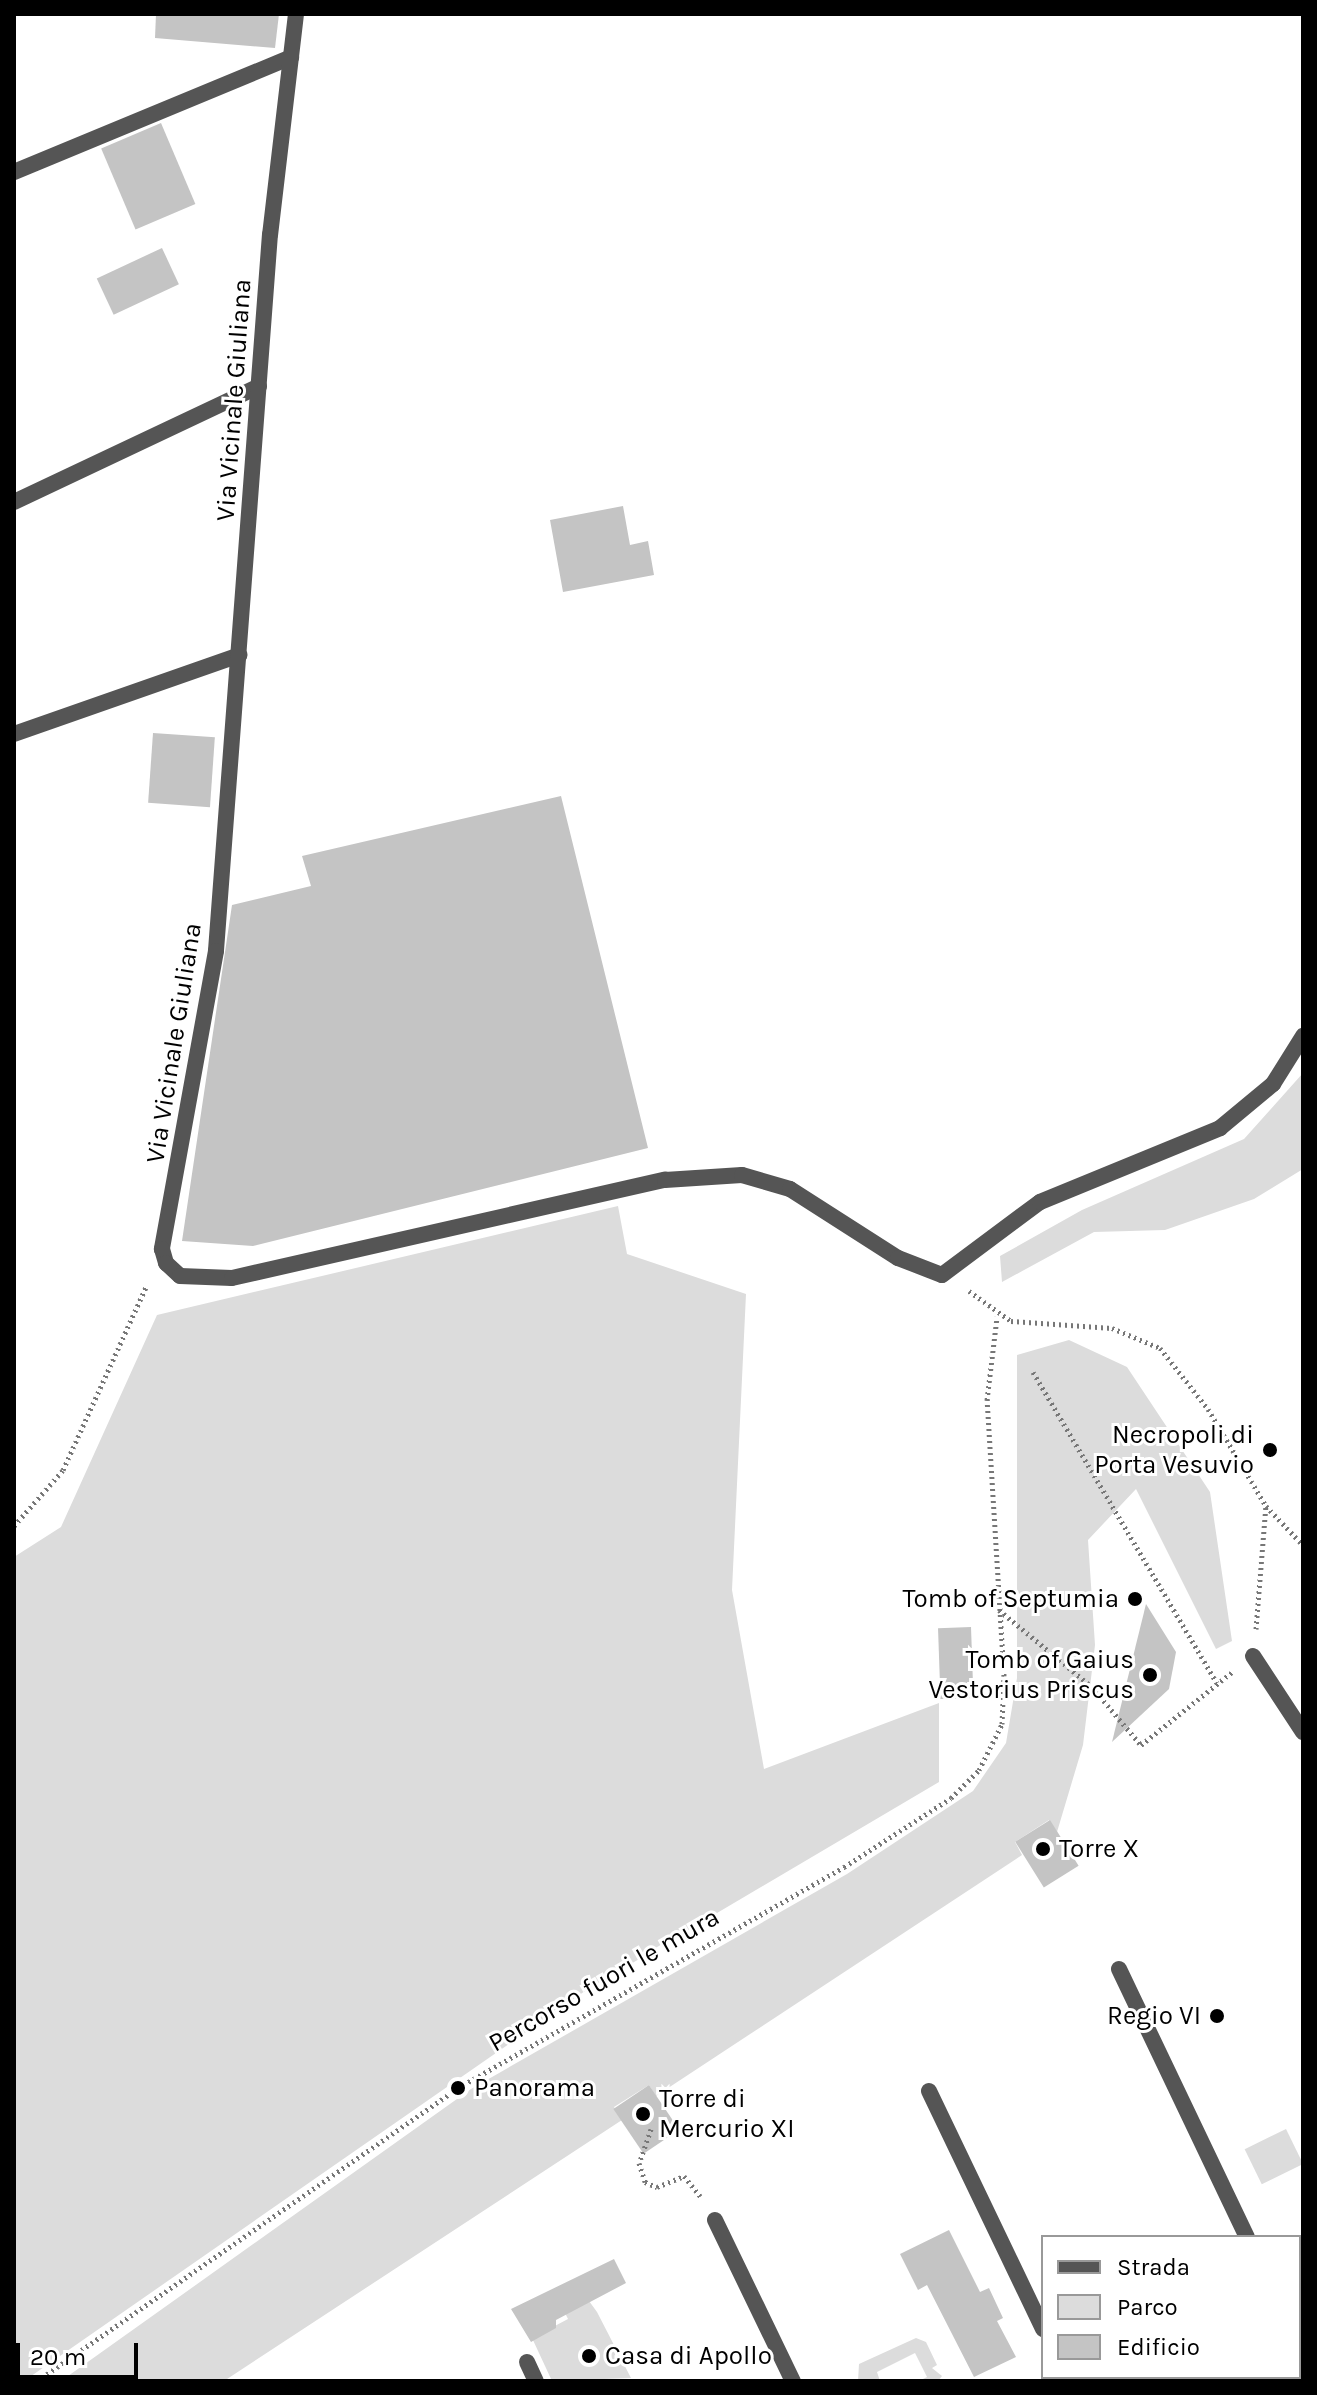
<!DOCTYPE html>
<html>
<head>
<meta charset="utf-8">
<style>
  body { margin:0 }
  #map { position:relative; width:1317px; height:2395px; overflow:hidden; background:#fff; font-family:Karla,sans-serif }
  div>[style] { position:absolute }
  .green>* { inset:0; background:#dcdcdc; transform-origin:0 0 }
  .building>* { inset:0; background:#c4c4c4; transform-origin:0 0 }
  .path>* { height:5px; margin-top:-2.5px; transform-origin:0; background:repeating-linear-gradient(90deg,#777 0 2px,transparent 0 6px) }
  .lane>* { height:16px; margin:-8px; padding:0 8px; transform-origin:8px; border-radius:8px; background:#555 }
  .street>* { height:16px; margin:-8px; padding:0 8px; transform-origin:8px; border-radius:8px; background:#555 }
  .dots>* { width:22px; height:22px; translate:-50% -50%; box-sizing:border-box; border:4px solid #fff; border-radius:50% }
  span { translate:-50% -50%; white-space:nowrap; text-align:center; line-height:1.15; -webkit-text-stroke:6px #fff; paint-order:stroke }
  .street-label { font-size:26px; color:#000 }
  .poi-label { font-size:26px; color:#000 }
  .right { translate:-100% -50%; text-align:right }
  .left { translate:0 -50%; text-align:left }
  .frame { position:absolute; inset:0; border:16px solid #000; pointer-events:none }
  .legend { position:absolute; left:1041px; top:2235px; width:260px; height:144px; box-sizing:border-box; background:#fff; border:2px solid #999; margin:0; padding:10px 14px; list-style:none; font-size:24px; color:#000 }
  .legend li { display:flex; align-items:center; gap:16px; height:40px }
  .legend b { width:40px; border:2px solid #999 }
  .scale { position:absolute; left:16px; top:2343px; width:122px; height:36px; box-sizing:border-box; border:4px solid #000; border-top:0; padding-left:10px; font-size:24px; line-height:28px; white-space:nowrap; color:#000; -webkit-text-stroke:6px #fff; paint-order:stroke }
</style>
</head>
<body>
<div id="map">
  <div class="green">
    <div style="clip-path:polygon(1303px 1073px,1303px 1169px,1254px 1199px,1165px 1230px,1094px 1232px,1002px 1282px,1000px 1256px,1082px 1210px,1244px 1139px)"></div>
    <div style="clip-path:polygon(618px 1206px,627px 1254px,746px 1294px,732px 1590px,764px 1769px,939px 1703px,939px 1782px,585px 1991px,24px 2381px,14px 2381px,14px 1557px,61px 1527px,157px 1315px)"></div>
    <div style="clip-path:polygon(1069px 1340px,1127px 1367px,1210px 1492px,1232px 1641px,1216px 1649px,1136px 1489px,1088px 1540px,1095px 1645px,1083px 1745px,1057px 1832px,1049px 1820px,1015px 1842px,1022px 1855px,656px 2096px,649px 2085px,614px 2107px,622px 2120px,224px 2381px,61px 2381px,471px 2089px,847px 1874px,973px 1791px,1006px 1743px,1017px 1678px,1017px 1355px)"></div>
    <div style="left:1286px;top:2129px;width:39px;height:46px;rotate:64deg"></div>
    <div style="clip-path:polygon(576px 2283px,597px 2312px,631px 2378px,552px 2381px,532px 2338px,568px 2319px,554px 2291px)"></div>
    <div style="clip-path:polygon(916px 2338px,926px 2342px,937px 2365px,932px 2368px,942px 2376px,938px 2381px,919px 2381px,927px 2377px,915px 2353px,877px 2372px,880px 2381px,858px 2381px,859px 2364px)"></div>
  </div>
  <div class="building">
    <div style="clip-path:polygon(156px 14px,279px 14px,275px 48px,155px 38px)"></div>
    <div style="left:161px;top:123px;width:88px;height:65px;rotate:67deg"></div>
    <div style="left:162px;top:248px;width:40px;height:72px;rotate:65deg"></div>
    <div style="clip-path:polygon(623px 506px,630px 545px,648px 541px,654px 575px,563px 592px,550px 520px)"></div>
    <div style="left:153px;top:733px;width:62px;height:70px;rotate:4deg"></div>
    <div style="clip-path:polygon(561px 796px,648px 1148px,253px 1246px,182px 1241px,232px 905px,311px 886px,302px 856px)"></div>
    <div style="clip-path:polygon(1146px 1604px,1176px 1652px,1169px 1689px,1112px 1742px)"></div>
    <div style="left:971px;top:1627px;width:71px;height:33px;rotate:88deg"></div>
    <div style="left:1050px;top:1820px;width:54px;height:41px;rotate:58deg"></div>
    <div style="left:649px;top:2085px;width:54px;height:43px;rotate:56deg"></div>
    <div style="clip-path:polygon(949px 2230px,980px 2292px,989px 2288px,1003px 2318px,997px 2321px,1016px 2357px,974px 2377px,927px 2285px,918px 2290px,900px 2254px)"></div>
    <div style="clip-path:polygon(614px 2259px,626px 2283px,556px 2320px,556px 2328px,531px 2342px,511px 2309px)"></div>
  </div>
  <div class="path">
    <div style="left:969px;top:1291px;width:52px;rotate:35.5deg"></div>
    <div style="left:1011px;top:1321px;width:101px;rotate:4deg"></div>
    <div style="left:1112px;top:1328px;width:52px;rotate:22.6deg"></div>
    <div style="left:1160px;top:1348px;width:78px;rotate:51.8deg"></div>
    <div style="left:1208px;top:1409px;width:113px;rotate:59.1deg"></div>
    <div style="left:1266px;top:1506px;width:54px;rotate:46.5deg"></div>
    <div style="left:1033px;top:1372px;width:361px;rotate:59.4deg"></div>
    <div style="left:14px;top:1526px;width:74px;rotate:-48.8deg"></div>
    <div style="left:63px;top:1470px;width:203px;rotate:-65.6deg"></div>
    <div style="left:999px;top:1610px;width:121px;rotate:39.6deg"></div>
    <div style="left:1092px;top:1687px;width:76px;rotate:49.8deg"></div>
    <div style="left:1141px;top:1745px;width:117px;rotate:-38.7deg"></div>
    <div style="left:1256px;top:1629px;width:123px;rotate:-85.4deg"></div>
    <div style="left:651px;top:2129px;width:36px;rotate:109deg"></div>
    <div style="left:639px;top:2163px;width:20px;rotate:72deg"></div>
    <div style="left:645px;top:2182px;width:13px;rotate:23deg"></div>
    <div style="left:657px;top:2187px;width:29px;rotate:-22deg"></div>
    <div style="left:684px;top:2176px;width:26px;rotate:51deg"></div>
    <div style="left:37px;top:2381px;width:513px;rotate:-34.84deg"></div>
    <div style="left:458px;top:2088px;width:445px;rotate:-29.8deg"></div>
    <div style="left:844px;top:1867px;width:127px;rotate:-32.8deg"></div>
    <div style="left:951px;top:1798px;width:40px;rotate:-45deg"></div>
    <div style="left:979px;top:1770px;width:51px;rotate:-63.4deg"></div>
    <div style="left:1002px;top:1724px;width:48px;rotate:-87.6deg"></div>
    <div style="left:1004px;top:1676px;width:277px;rotate:-93.5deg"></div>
    <div style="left:987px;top:1400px;width:84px;rotate:-83.1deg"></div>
  </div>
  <div class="lane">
    <div style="left:14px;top:172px;width:300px;rotate:-22.5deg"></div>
    <div style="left:14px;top:502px;width:271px;rotate:-25.3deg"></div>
    <div style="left:14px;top:734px;width:239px;rotate:-19.3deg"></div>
    <div style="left:942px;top:1275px;width:122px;rotate:-36.7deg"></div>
    <div style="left:1040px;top:1202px;width:195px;rotate:-22.3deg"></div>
    <div style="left:1220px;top:1128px;width:69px;rotate:-39.7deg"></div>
    <div style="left:1273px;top:1084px;width:57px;rotate:-58deg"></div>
  </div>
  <div class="street">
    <div style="left:296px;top:14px;width:222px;rotate:96.7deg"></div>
    <div style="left:270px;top:234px;width:719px;rotate:94.31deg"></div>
    <div style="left:216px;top:951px;width:303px;rotate:100.3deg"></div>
    <div style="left:162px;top:1249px;width:15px;rotate:74deg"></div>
    <div style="left:166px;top:1263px;width:19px;rotate:43deg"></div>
    <div style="left:180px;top:1276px;width:52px;rotate:2.2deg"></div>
    <div style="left:232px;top:1278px;width:444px;rotate:-12.8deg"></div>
    <div style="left:665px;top:1180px;width:77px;rotate:-3.7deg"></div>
    <div style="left:742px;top:1175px;width:50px;rotate:16.3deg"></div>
    <div style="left:790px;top:1189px;width:128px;rotate:32.6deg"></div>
    <div style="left:898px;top:1258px;width:47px;rotate:21.1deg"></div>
    <div style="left:1253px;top:1656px;width:91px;rotate:56.7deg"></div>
    <div style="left:1119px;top:1969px;width:297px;rotate:64.5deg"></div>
    <div style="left:929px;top:2091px;width:264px;rotate:64.4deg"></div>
    <div style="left:715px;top:2220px;width:179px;rotate:64.2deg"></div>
    <div style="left:1299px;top:2346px;width:9px;rotate:63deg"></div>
    <div style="left:527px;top:2362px;width:21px;rotate:65deg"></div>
    <div style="left:1066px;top:2377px;width:4px;rotate:63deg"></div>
  </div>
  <div class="dots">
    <div style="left:1270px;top:1450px;background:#000"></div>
    <div style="left:1135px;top:1599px;background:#000"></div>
    <div style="left:1150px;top:1675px;background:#000"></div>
    <div style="left:1043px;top:1849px;background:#000"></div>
    <div style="left:1217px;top:2016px;background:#000"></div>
    <div style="left:458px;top:2088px;background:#000"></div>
    <div style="left:643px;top:2114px;background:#000"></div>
    <div style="left:589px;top:2356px;background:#000"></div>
  </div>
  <div class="street-label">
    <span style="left:234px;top:400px;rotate:-86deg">Via Vicinale Giuliana</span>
    <span style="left:174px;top:1043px;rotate:-81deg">Via Vicinale Giuliana</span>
    <span style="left:604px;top:1980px;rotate:-30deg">Percorso fuori le mura</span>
  </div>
  <div class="poi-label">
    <span class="right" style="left:1254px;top:1450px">Necropoli di<br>Porta Vesuvio</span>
    <span class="right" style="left:1119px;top:1599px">Tomb of Septumia</span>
    <span class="right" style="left:1134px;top:1675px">Tomb of Gaius<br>Vestorius Priscus</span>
    <span class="left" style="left:1059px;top:1849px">Torre X</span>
    <span class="right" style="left:1201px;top:2016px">Regio VI</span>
    <span class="left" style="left:474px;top:2088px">Panorama</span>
    <span class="left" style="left:659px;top:2114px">Torre di<br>Mercurio XI</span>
    <span class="left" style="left:605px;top:2356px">Casa di Apollo</span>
  </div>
  <div class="frame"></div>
  <ul class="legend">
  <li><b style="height:10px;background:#555"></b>Strada</li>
  <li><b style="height:22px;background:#dcdcdc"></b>Parco</li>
  <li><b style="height:22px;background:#c4c4c4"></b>Edificio</li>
  </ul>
  <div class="scale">20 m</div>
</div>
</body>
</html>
